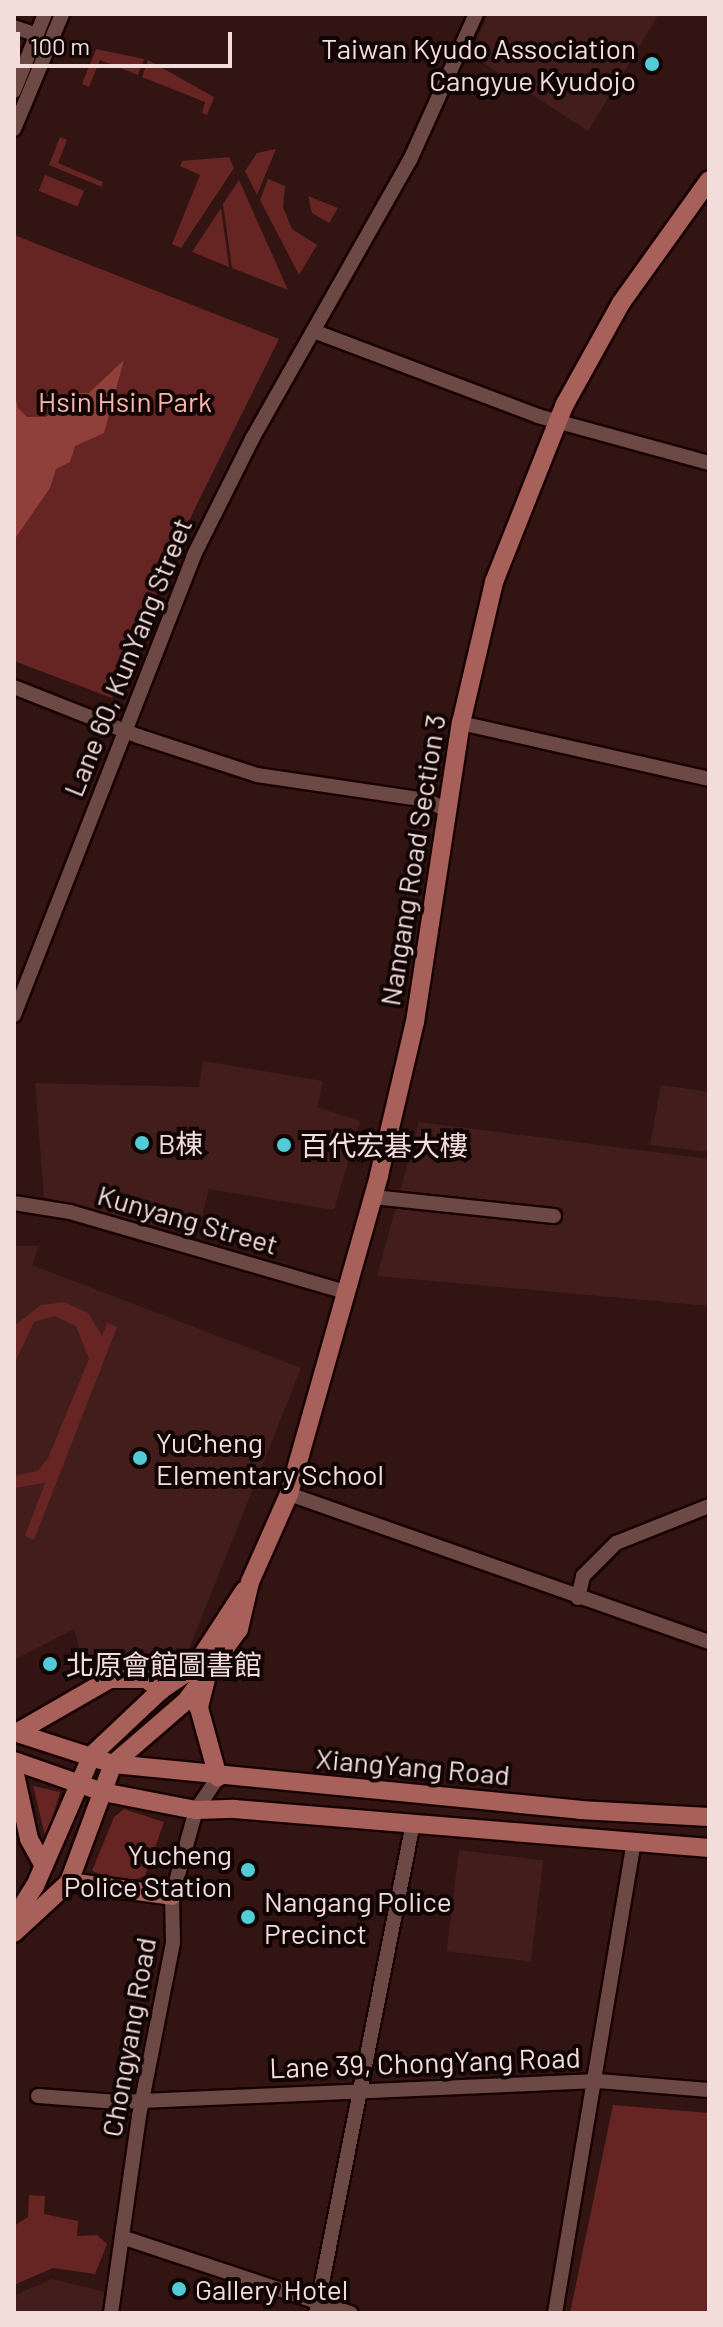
<!DOCTYPE html>
<html>
<head>
<meta charset="utf-8">
<style>
  body { margin:0 }
  #map { position:relative; width:723px; height:2327px; overflow:hidden; background:#321412; font-family:Barlow,"Noto Sans TC",sans-serif }
  div>[style] { position:absolute }
  .built>* { inset:0; background:#421d1b; transform-origin:0 0 }
  .green>* { inset:0; background:#662522; transform-origin:0 0 }
  .water>* { inset:0; background:#913f3a }
  .roads { filter:drop-shadow(2px 0 #180101) drop-shadow(-2px 0 #180101) drop-shadow(0 2px #180101) drop-shadow(0 -2px #180101) }
  .minor>* { height:14px; margin:-7px; padding:0 7px; transform-origin:7px; border-radius:7px; background:#6c4945 }
  .major>* { height:18px; margin:-9px; padding:0 9px; transform-origin:9px; border-radius:9px; background:#a7605a }
  .dots>* { width:22px; height:22px; translate:-50% -50%; box-sizing:border-box; border:4px solid #110504; border-radius:50% }
  span { translate:-50% -50%; white-space:nowrap; text-align:center; line-height:1.15; -webkit-text-stroke:8px #110504; paint-order:stroke }
  .poi-label { font-size:28px; color:#f3ddda }
  .right { translate:-100% -50%; text-align:right }
  .left { translate:0 -50%; text-align:left }
  .park-label { font-size:28px; color:#fcb4ad }
  .street-label { font-size:28px; color:#f3ddda }
  .frame { position:absolute; inset:0; border:16px solid #f3ddda; pointer-events:none }
  .scale { position:absolute; left:16px; top:32px; width:216px; height:36px; box-sizing:border-box; border:4px solid #f3ddda; border-top:0; padding-left:10px; font-size:24px; line-height:28px; white-space:nowrap; color:#f3ddda; -webkit-text-stroke:6px #110504; paint-order:stroke }
</style>
</head>
<body>
<div id="map">
  <div class="built">
    <div style="clip-path:polygon(488px 14px,659px 14px,588px 131px,480px 61px,482px 56px,472px 51px)"></div>
    <div style="clip-path:polygon(203px 1061px,323px 1081px,317px 1107px,360px 1121px,334px 1210px,209px 1189px,197px 1237px,44px 1197px,35px 1083px,199px 1087px)"></div>
    <div style="clip-path:polygon(661px 1085px,709px 1092px,709px 1152px,650px 1145px)"></div>
    <div style="clip-path:polygon(419px 1122px,709px 1159px,709px 1306px,377px 1276px)"></div>
    <div style="clip-path:polygon(14px 1246px,39px 1246px,32px 1265px,301px 1368px,187px 1654px,83px 1662px,74px 1629px,14px 1660px)"></div>
    <div style="left:459px;top:1850px;width:85px;height:102px;rotate:7deg"></div>
    <div style="clip-path:polygon(52px 2279px,105px 2292px,101px 2313px,14px 2313px,17px 2294px)"></div>
  </div>
  <div class="green">
    <div style="clip-path:polygon(96px 49px,144px 59px,138px 75px,100px 60px,89px 87px,82px 84px)"></div>
    <div style="clip-path:polygon(148px 60px,214px 97px,207px 115px,202px 113px,205px 102px,142px 77px)"></div>
    <div style="clip-path:polygon(60px 137px,67px 140px,58px 163px,103px 182px,102px 187px,49px 165px)"></div>
    <div style="clip-path:polygon(276px 149px,257px 195px,245px 171px,257px 153px)"></div>
    <div style="clip-path:polygon(229px 157px,234px 168px,181px 248px,172px 244px,200px 175px,180px 166px,182px 161px)"></div>
    <div style="left:45px;top:175px;width:42px;height:17px;rotate:22deg"></div>
    <div style="clip-path:polygon(268px 179px,285px 186px,283px 207px,292px 229px,317px 245px,299px 275px,260px 200px)"></div>
    <div style="clip-path:polygon(239px 180px,288px 290px,232px 268px,223px 204px)"></div>
    <div style="clip-path:polygon(308px 196px,338px 208px,329px 223px,312px 213px)"></div>
    <div style="clip-path:polygon(221px 208px,229px 267px,192px 252px)"></div>
    <div style="clip-path:polygon(14px 235px,279px 339px,195px 508px,112px 698px,14px 661px)"></div>
    <div style="clip-path:polygon(64px 1302px,88px 1313px,102px 1336px,107px 1323px,117px 1327px,34px 1540px,25px 1536px,45px 1483px,14px 1488px,14px 1476px,38px 1471px,48px 1458px,89px 1359px,76px 1326px,54px 1316px,34px 1322px,14px 1364px,14px 1326px,41px 1305px)"></div>
    <div style="clip-path:polygon(33px 1786px,60px 1792px,46px 1840px)"></div>
    <div style="clip-path:polygon(124px 1809px,164px 1822px,145px 1876px,125px 1883px,92px 1871px,114px 1817px)"></div>
    <div style="clip-path:polygon(613px 2105px,709px 2113px,709px 2313px,570px 2313px)"></div>
    <div style="clip-path:polygon(29px 2195px,45px 2196px,44px 2214px,78px 2221px,77px 2236px,97px 2235px,107px 2244px,95px 2274px,53px 2268px,14px 2285px,14px 2226px,28px 2217px)"></div>
  </div>
  <div class="water">
    <div style="clip-path:polygon(124px 360px,104px 433px,75px 446px,70px 462px,56px 469px,50px 488px,14px 540px,14px 391px,18px 408px,27px 417px,46px 417px,77px 393px,89px 393px)"></div>
  </div>
  <div class="roads">
    <div class="minor">
      <div style="left:14px;top:27px;width:24px;rotate:19deg"></div>
      <div style="left:14px;top:91px;width:83px;rotate:-68.1deg"></div>
      <div style="left:14px;top:129px;width:125px;rotate:-67.3deg"></div>
      <div style="left:316px;top:332px;width:237px;rotate:20.7deg"></div>
      <div style="left:538px;top:416px;width:177px;rotate:15.4deg"></div>
      <div style="left:14px;top:687px;width:133px;rotate:21.6deg"></div>
      <div style="left:138px;top:736px;width:125px;rotate:18.1deg"></div>
      <div style="left:257px;top:775px;width:172px;rotate:8.4deg"></div>
      <div style="left:427px;top:800px;width:24px;rotate:28deg"></div>
      <div style="left:461px;top:723px;width:254px;rotate:12.7deg"></div>
      <div style="left:14px;top:1015px;width:494px;rotate:-68.6deg"></div>
      <div style="left:194px;top:555px;width:130px;rotate:-63.4deg"></div>
      <div style="left:252px;top:439px;width:321px;rotate:-60.5deg"></div>
      <div style="left:410px;top:160px;width:160px;rotate:-65.7deg"></div>
      <div style="left:373px;top:1197px;width:182px;rotate:6deg"></div>
      <div style="left:14px;top:1203px;width:57px;rotate:9.1deg"></div>
      <div style="left:70px;top:1212px;width:287px;rotate:16.2deg"></div>
      <div style="left:289px;top:1494px;width:445px;rotate:19.4deg"></div>
      <div style="left:578px;top:1598px;width:23px;rotate:-77deg"></div>
      <div style="left:583px;top:1576px;width:47px;rotate:-45deg"></div>
      <div style="left:616px;top:1543px;width:100px;rotate:-21.7deg"></div>
      <div style="left:38px;top:2096px;width:80px;rotate:4.3deg"></div>
      <div style="left:118px;top:2102px;width:480px;rotate:-2.5deg"></div>
      <div style="left:598px;top:2081px;width:111px;rotate:4.6deg"></div>
      <div style="left:122px;top:2237px;width:241px;rotate:18.4deg"></div>
      <div style="left:111px;top:2313px;width:199px;rotate:-81.9deg"></div>
      <div style="left:139px;top:2116px;width:176px;rotate:-78.9deg"></div>
      <div style="left:173px;top:1943px;width:47px;rotate:-91.2deg"></div>
      <div style="left:172px;top:1896px;width:89px;rotate:-74.4deg"></div>
      <div style="left:196px;top:1810px;width:40px;rotate:-56deg"></div>
      <div style="left:316px;top:2313px;width:499px;rotate:-78.8deg"></div>
      <div style="left:555px;top:2313px;width:477px;rotate:-80.5deg"></div>
    </div>
    <div class="major">
      <div style="left:206px;top:1679px;width:30px;rotate:104deg"></div>
      <div style="left:199px;top:1708px;width:72px;rotate:74.6deg"></div>
      <div style="left:14px;top:1732px;width:104px;rotate:17.9deg"></div>
      <div style="left:113px;top:1764px;width:469px;rotate:5.6deg"></div>
      <div style="left:580px;top:1810px;width:129px;rotate:3.1deg"></div>
      <div style="left:16px;top:1733px;width:108px;rotate:-29.9deg"></div>
      <div style="left:110px;top:1679px;width:36px"></div>
      <div style="left:146px;top:1679px;width:19px;rotate:36deg"></div>
      <div style="left:14px;top:1761px;width:94px;rotate:19.2deg"></div>
      <div style="left:103px;top:1792px;width:95px;rotate:11deg"></div>
      <div style="left:196px;top:1810px;width:38px;rotate:-2deg"></div>
      <div style="left:234px;top:1809px;width:477px;rotate:4.7deg"></div>
      <div style="left:14px;top:1770px;width:71px;rotate:77.7deg"></div>
      <div style="left:29px;top:1839px;width:29px;rotate:61deg"></div>
      <div style="left:69px;top:1882px;width:104px;rotate:7.7deg"></div>
      <div style="left:14px;top:1919px;width:39px;rotate:-58deg"></div>
      <div style="left:35px;top:1886px;width:143px;rotate:-66.5deg"></div>
      <div style="left:92px;top:1755px;width:95px;rotate:-43.3deg"></div>
      <div style="left:161px;top:1690px;width:40px;rotate:-34deg"></div>
      <div style="left:194px;top:1668px;width:92px;rotate:-57deg"></div>
      <div style="left:14px;top:1933px;width:75px;rotate:-42.8deg"></div>
      <div style="left:69px;top:1882px;width:126px;rotate:-69.6deg"></div>
      <div style="left:113px;top:1764px;width:96px;rotate:-40.8deg"></div>
      <div style="left:186px;top:1701px;width:89px;rotate:-53.6deg"></div>
      <div style="left:239px;top:1629px;width:48px;rotate:-76.8deg"></div>
      <div style="left:250px;top:1582px;width:96px;rotate:-66.1deg"></div>
      <div style="left:289px;top:1494px;width:331px;rotate:-74.2deg"></div>
      <div style="left:379px;top:1175px;width:157px;rotate:-76.8deg"></div>
      <div style="left:415px;top:1022px;width:303px;rotate:-81.3deg"></div>
      <div style="left:461px;top:723px;width:145px;rotate:-76.8deg"></div>
      <div style="left:494px;top:582px;width:192px;rotate:-68.3deg"></div>
      <div style="left:565px;top:404px;width:115px;rotate:-61deg"></div>
      <div style="left:621px;top:303px;width:151px;rotate:-54.4deg"></div>
    </div>
  </div>
  <div class="dots">
    <div style="left:652px;top:64px;background:#52cbd9"></div>
    <div style="left:142px;top:1143px;background:#52cbd9"></div>
    <div style="left:284px;top:1145px;background:#52cbd9"></div>
    <div style="left:140px;top:1458px;background:#52cbd9"></div>
    <div style="left:50px;top:1664px;background:#52cbd9"></div>
    <div style="left:248px;top:1870px;background:#52cbd9"></div>
    <div style="left:248px;top:1917px;background:#52cbd9"></div>
    <div style="left:179px;top:2289px;background:#52cbd9"></div>
  </div>
  <div class="poi-label">
    <span class="right" style="left:636px;top:64px">Taiwan Kyudo Association<br>Cangyue Kyudojo</span>
    <span class="left" style="left:158px;top:1143px">B棟</span>
    <span class="left" style="left:300px;top:1145px">百代宏碁大樓</span>
    <span class="left" style="left:156px;top:1458px">YuCheng<br>Elementary School</span>
    <span class="left" style="left:66px;top:1664px">北原會館圖書館</span>
    <span class="right" style="left:232px;top:1870px">Yucheng<br>Police Station</span>
    <span class="left" style="left:264px;top:1917px">Nangang Police<br>Precinct</span>
    <span class="left" style="left:195px;top:2289px">Gallery Hotel</span>
  </div>
  <div class="park-label">
    <span style="left:125px;top:401px">Hsin Hsin Park</span>
  </div>
  <div class="street-label">
    <span style="left:127px;top:657px;rotate:-68deg">Lane 60, KunYang Street</span>
    <span style="left:412px;top:860px;rotate:-81deg">Nangang Road Section 3</span>
    <span style="left:188px;top:1219px;rotate:16deg">Kunyang Street</span>
    <span style="left:413px;top:1766px;rotate:5deg">XiangYang Road</span>
    <span style="left:128px;top:2037px;rotate:-80deg">Chongyang Road</span>
    <span style="left:425px;top:2062px;rotate:-2deg">Lane 39, ChongYang Road</span>
  </div>
  <div class="frame"></div>
  <div class="scale">100 m</div>
</div>
</body>
</html>
